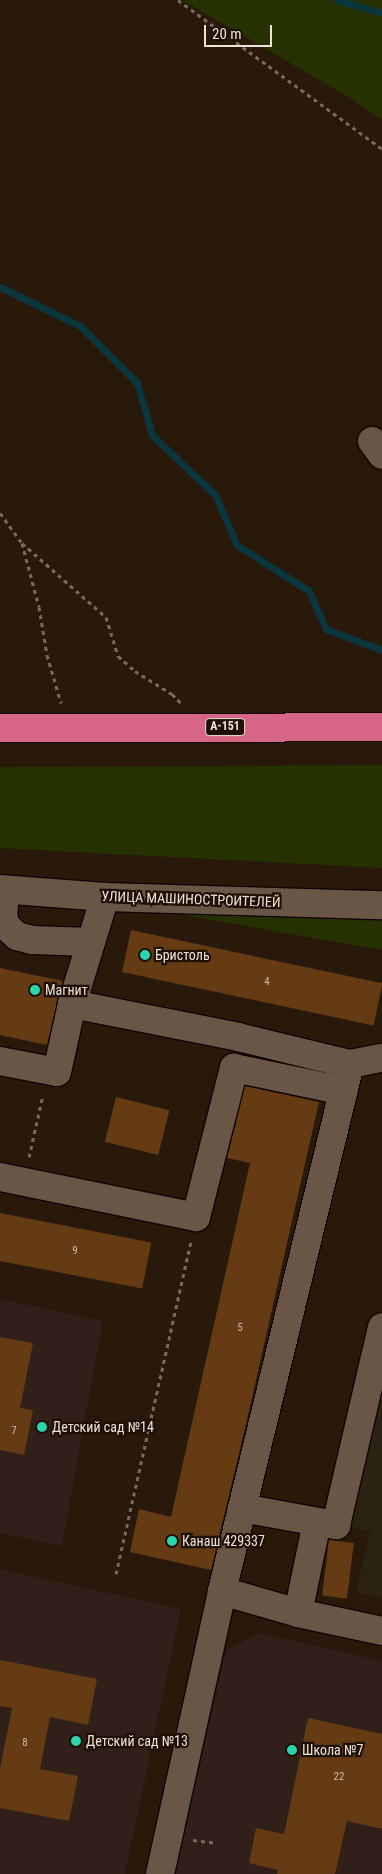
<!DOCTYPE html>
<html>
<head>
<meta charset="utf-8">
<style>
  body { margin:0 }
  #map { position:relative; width:382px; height:1874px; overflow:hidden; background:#29190b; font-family:"Roboto Condensed",sans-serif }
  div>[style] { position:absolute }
  .industrial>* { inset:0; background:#2c2213 }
  .education>* { inset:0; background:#311f1a }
  .green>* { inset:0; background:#253200 }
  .stream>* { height:7px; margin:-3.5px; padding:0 3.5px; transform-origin:3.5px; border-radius:3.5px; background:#0b363d }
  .building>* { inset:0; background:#653b14; transform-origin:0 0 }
  .path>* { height:3px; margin-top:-1.5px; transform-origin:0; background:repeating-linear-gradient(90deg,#796a5e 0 4px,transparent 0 8px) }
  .roads { filter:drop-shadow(1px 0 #110400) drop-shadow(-1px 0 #110400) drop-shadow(0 1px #110400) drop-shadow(0 -1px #110400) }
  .minor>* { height:28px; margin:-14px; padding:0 14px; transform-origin:14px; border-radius:14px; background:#6a5647 }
  .highway>* { height:28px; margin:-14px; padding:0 14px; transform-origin:14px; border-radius:14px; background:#d76686 }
  .dots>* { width:14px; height:14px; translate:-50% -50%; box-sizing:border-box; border:2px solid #1f1004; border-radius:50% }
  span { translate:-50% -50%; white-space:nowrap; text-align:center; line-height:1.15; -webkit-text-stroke:4.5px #1f1004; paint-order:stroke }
  .number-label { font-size:11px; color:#ccb9a8 }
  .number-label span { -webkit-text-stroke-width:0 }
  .shield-label span { padding:1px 4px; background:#1f1004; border:1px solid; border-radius:4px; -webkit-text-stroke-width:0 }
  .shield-label { font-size:12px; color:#efe3da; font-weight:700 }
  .street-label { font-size:14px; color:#efe3da }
  .poi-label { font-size:14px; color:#efe3da }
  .left { translate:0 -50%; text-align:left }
  .scale { position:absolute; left:204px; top:25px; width:68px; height:22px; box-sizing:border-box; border:2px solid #efe3da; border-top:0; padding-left:6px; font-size:15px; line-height:18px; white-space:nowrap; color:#efe3da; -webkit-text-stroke:4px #1f1004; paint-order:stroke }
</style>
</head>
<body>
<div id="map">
  <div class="industrial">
    <div style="clip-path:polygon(382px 1380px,382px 1598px,356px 1592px,370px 1532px,349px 1527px)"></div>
  </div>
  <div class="education">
    <div style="clip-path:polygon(0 1299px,103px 1321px,62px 1546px,0 1533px)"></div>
    <div style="clip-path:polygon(0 1569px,181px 1609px,125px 1874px,0 1874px)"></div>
    <div style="clip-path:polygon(260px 1633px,382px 1661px,382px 1874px,175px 1874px,226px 1650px)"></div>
  </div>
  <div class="green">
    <div style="clip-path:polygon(182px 0,382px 0,382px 120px,352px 99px)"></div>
    <div style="clip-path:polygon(382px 765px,382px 868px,0 848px,0 767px)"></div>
    <div style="clip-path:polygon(300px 911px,367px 921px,382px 920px,382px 950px,172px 913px)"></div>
  </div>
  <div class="stream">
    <div style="left:337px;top:0;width:47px;rotate:16.1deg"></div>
    <div style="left:0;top:287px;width:89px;rotate:26deg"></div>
    <div style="left:80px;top:326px;width:81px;rotate:45deg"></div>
    <div style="left:137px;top:383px;width:54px;rotate:73.9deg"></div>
    <div style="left:152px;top:435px;width:87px;rotate:43.6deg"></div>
    <div style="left:215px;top:495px;width:55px;rotate:66.3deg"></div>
    <div style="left:237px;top:545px;width:85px;rotate:32.6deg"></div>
    <div style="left:309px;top:591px;width:42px;rotate:65.9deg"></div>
    <div style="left:326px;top:629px;width:60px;rotate:20.6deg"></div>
  </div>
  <div class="building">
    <div style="left:131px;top:930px;width:257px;height:43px;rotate:12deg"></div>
    <div style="clip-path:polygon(0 968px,63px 981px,47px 1045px,0 1035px)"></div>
    <div style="clip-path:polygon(245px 1086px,319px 1102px,246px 1424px,211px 1570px,130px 1552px,139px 1509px,171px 1517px,250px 1163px,227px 1158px)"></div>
    <div style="left:116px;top:1097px;width:55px;height:46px;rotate:14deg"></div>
    <div style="left:0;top:1213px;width:154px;height:47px;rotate:11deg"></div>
    <div style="clip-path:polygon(0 1337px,33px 1343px,20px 1408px,33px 1410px,24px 1455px,0 1450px)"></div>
    <div style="left:329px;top:1540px;width:25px;height:56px;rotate:7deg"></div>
    <div style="clip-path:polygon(0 1660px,97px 1679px,88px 1725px,50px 1717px,40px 1769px,78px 1776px,69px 1821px,0 1808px,0 1769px,12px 1708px,0 1706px)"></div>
    <div style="clip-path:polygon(308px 1718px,382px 1734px,382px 1829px,347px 1821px,335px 1874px,277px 1874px,278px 1870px,249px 1863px,256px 1828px,284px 1834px)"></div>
  </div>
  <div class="path">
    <div style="left:178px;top:0;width:253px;rotate:36.1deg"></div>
    <div style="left:0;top:513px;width:37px;rotate:54deg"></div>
    <div style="left:22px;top:543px;width:66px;rotate:75.1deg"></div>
    <div style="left:39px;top:607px;width:49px;rotate:80.5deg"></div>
    <div style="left:47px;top:655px;width:50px;rotate:73.7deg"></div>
    <div style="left:22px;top:543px;width:112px;rotate:41.4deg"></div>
    <div style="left:106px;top:617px;width:41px;rotate:72.9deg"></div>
    <div style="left:118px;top:656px;width:23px;rotate:41deg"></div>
    <div style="left:135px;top:671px;width:44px;rotate:31.9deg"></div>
    <div style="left:172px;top:694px;width:13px;rotate:45deg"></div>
    <div style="left:29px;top:1157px;width:64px;rotate:-77.3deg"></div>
    <div style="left:116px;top:1574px;width:342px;rotate:-77.3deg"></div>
    <div style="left:193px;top:1840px;width:23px;rotate:7deg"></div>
  </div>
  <div class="roads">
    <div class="minor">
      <div style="left:372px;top:441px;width:17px;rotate:54deg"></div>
      <div style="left:0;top:889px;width:105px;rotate:4.4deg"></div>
      <div style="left:105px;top:897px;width:277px;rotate:1.7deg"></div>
      <div style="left:5px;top:890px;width:26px;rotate:94deg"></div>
      <div style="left:3px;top:916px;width:10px;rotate:73deg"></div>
      <div style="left:6px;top:926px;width:15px;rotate:42deg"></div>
      <div style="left:17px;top:936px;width:16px;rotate:15deg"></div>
      <div style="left:32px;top:940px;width:59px;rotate:1.9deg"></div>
      <div style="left:72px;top:1004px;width:169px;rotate:11.2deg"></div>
      <div style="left:238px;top:1037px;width:115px;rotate:13.6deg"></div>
      <div style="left:0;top:1061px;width:58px;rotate:10.9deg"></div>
      <div style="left:57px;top:1072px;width:70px;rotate:-77.6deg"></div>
      <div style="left:72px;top:1004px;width:112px;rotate:-72.9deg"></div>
      <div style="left:0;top:1177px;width:200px;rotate:11.5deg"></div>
      <div style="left:196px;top:1217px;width:154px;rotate:-75.7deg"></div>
      <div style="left:234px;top:1068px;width:112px;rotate:11.8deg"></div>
      <div style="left:242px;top:1508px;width:96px;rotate:10.3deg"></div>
      <div style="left:336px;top:1525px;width:203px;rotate:-76.9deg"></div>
      <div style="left:317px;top:1522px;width:93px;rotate:101.8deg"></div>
      <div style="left:298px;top:1613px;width:86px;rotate:12.1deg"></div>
      <div style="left:222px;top:1591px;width:79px;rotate:16.1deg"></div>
      <div style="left:160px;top:1874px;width:290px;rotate:-77.6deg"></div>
      <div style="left:222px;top:1591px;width:542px;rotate:-76.35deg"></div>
      <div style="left:350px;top:1064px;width:33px;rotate:-11deg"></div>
    </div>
    <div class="highway">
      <div style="left:0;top:728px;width:382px;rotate:-0.1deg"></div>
    </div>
  </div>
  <div class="dots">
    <div style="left:145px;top:955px;background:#29d5ac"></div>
    <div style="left:35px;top:990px;background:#29d5ac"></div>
    <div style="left:42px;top:1427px;background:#29d5ac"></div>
    <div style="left:172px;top:1541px;background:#29d5ac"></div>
    <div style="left:76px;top:1741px;background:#29d5ac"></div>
    <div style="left:292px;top:1750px;background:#29d5ac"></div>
  </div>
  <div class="number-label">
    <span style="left:267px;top:982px">4</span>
    <span style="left:75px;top:1251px">9</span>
    <span style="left:240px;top:1328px">5</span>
    <span style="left:14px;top:1431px">7</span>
    <span style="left:25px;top:1743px">8</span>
    <span style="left:339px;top:1777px">22</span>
  </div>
  <div class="shield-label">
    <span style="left:225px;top:727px">А-151</span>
  </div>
  <div class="street-label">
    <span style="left:191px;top:899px;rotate:2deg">УЛИЦА МАШИНОСТРОИТЕЛЕЙ</span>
  </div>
  <div class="poi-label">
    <span class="left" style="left:155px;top:955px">Бристоль</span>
    <span class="left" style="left:45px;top:990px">Магнит</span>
    <span class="left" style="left:52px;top:1427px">Детский сад №14</span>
    <span class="left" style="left:182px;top:1541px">Канаш 429337</span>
    <span class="left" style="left:86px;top:1741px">Детский сад №13</span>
    <span class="left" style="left:302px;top:1750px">Школа №7</span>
  </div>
  <div class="scale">20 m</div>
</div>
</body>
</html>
